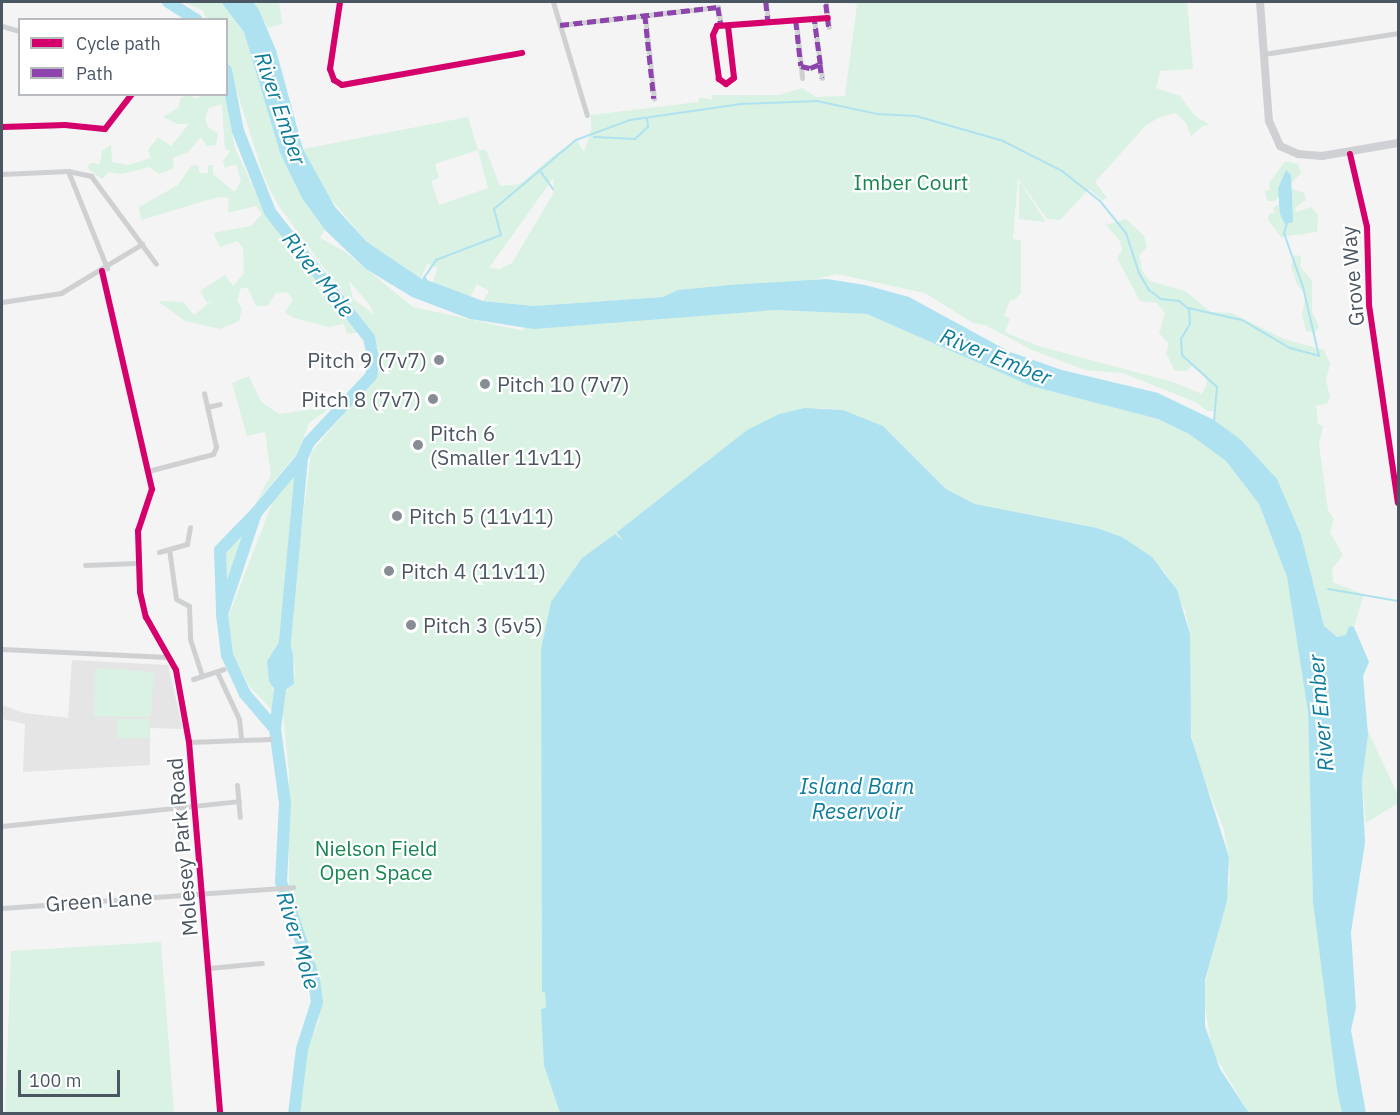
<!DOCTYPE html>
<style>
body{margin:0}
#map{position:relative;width:1400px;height:1115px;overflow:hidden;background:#f4f4f4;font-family:"IBM Plex Sans",sans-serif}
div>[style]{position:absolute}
.education>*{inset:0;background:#e6e5e6}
.green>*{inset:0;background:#d9f2e3}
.water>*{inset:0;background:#aee2f0}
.stream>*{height:2px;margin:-1px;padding:0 1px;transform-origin:1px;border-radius:1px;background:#aee2f0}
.river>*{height:12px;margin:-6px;padding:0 6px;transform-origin:6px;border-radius:6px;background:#aee2f0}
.street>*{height:5px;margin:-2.5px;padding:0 2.5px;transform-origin:2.5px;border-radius:2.5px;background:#ced0d2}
.secondary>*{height:8px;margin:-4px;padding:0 4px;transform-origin:4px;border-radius:4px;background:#ced0d4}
.quiet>*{height:4.5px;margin-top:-2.25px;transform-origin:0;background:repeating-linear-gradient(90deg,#8e44ad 0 9px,transparent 0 13.5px)}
.cycleway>*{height:6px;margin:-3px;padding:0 3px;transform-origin:3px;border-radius:3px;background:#d6006c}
.dots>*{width:16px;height:16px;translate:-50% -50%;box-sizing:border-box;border:3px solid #fff;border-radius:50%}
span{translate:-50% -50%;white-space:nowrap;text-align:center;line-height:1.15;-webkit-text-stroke:4.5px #fff;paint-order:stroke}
.park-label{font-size:21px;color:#17864f}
.street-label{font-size:21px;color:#4a5661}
.poi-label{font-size:21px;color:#4a5661}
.right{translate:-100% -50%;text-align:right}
.left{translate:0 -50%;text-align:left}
.water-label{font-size:22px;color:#0c7c9b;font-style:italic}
.frame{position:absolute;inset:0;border:3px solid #4a5661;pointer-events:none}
.legend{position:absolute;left:18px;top:18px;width:210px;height:78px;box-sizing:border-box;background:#fff;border:2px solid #b7bbc0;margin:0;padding:8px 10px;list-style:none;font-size:18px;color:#4a5661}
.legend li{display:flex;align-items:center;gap:12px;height:30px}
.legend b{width:30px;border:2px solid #b7bbc0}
.scale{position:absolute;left:18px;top:1070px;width:102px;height:27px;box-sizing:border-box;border:3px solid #4a5661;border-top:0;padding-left:8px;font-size:18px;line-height:21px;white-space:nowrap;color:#4a5661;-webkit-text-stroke:4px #fff;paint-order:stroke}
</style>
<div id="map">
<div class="education">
<div style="clip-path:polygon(72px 660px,168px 665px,183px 729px,150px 728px,150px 765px,23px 772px,25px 724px,2px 719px,2px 705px,24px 713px,68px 718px)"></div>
</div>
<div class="green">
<div style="clip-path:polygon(evenodd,183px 2px,221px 2px,244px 32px,280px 153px,302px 198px,325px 230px,320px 238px,344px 251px,413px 307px,524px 331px,522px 327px,776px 310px,867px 314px,1031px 386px,1158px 419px,1189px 434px,1226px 461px,1259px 504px,1287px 577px,1298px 632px,1308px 712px,1313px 902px,1342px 1113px,1249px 1113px,1212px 1051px,1203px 993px,1230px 878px,1229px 857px,1224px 830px,1194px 753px,1188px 712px,1190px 634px,1185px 610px,1165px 572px,1122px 537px,1097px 528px,975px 504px,946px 489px,883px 426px,843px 410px,819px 408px,779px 414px,747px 430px,617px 532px,624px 541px,620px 542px,615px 534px,582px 558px,551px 602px,541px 649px,542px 991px,545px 992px,546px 1009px,542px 1009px,561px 1113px,299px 1113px,305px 1054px,319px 1021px,321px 991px,289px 887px,289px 775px,283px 712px,284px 692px,294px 684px,295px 668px,288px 636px,311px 453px,382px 368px,381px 353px,367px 326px,278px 205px,264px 177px,227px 60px,226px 20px,207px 19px,202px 10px,183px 2px,349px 281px,368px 303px,375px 315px,353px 299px,349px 281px)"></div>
<div style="clip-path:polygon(253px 2px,279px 2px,282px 24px,268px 28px)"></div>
<div style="clip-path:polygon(evenodd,826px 2px,1187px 2px,1193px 69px,1160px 71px,1156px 88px,1180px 96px,1194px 115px,1210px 125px,1203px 126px,1191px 136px,1186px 123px,1176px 113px,1160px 117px,1146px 125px,1095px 182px,1107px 198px,1102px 200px,1089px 189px,1060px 220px,1047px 219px,1018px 178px,1013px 239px,1021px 240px,1021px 292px,1015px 300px,1010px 300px,1004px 316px,1010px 318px,1005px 332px,1038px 346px,1173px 382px,1202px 394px,1207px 383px,1205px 375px,1192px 366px,1187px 371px,1175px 371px,1166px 353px,1169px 344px,1159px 333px,1165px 313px,1157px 303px,1140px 301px,1117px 258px,1122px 250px,1120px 241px,1106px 225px,1126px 219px,1144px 236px,1147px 247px,1139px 255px,1142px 271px,1150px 281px,1185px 291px,1211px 312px,1232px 313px,1284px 339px,1324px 350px,1330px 364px,1326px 380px,1330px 397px,1327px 404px,1316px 405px,1318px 424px,1323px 426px,1319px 444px,1328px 510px,1334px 519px,1330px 532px,1343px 555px,1332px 569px,1333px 582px,1364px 595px,1354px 627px,1349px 626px,1347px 635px,1337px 637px,1324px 626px,1312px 579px,1225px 428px,1214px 420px,1216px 411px,1207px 411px,1195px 402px,1123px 373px,1085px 370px,1032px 350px,985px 325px,973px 323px,925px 293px,837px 274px,797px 284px,729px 285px,678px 290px,663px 297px,534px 306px,483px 301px,489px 291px,477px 284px,470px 297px,433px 283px,437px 268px,427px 264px,421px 278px,367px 242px,325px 192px,303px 149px,468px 117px,478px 150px,486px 150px,500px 186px,520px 184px,558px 152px,577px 141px,584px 152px,591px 131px,591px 115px,698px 102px,700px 97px,712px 100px,712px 95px,779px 95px,802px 88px,816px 97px,845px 96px,857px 4px,826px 2px,478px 150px,488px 188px,439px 205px,431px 181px,439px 178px,435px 164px,478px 150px,826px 2px,554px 177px,553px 194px,512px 263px,500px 269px,489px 268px,554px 177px)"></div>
<div style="clip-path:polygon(187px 95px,197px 99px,201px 95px,225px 95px,235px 148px,263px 209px,360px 332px,347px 334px,344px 324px,329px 327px,294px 318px,285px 312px,293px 300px,288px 292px,276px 293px,268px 306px,256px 306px,248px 288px,241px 288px,237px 300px,242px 309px,239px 321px,220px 329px,185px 321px,158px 301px,183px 302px,194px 315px,213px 300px,207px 303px,200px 291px,225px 275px,233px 286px,244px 273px,243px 248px,237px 241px,220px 247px,213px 233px,251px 226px,262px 214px,256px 206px,228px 213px,229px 198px,218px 197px,141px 220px,139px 207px,178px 185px,192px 165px,199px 166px,199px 173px,208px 173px,208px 165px,213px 165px,213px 174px,235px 192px,241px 180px,236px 164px,225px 168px,223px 161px,230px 151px,225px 149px,222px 104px,209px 108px,205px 119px,209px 128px,218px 133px,216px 145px,207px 146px,201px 137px,188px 152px,173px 158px,174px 168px,159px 174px,149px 167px,122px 174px,109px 172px,102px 179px,87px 168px,90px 163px,100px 164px,102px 151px,111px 145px,112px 162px,128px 165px,151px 158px,148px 150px,158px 137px,171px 146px,189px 124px,177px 124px,163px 117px,179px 107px,180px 98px)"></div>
<div style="clip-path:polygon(1285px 161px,1298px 164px,1301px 173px,1288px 187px,1304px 193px,1306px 200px,1295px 208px,1296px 212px,1311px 207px,1318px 215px,1317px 232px,1281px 237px,1268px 220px,1269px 214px,1275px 213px,1273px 208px,1288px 199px,1283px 193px,1275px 201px,1267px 201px,1265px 191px,1270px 190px,1269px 183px)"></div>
<div style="clip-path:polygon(1019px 182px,1020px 182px,1046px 222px,1019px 219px)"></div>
<div style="clip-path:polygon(1294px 255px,1301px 256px,1300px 267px,1312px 280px,1312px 312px,1319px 326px,1315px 333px,1306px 331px,1302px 315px,1306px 294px,1298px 286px,1291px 267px)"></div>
<div style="clip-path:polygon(249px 376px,261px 402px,279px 414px,331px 407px,309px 423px,298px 452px,255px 504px,271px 475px,265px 432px,247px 436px,232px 383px)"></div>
<div style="clip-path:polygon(297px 470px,283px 636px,267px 661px,274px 695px,271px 709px,250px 687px,236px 662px,229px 645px,228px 617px,276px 493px)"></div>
<div style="clip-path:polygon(250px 525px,225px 599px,224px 553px)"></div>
<div style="clip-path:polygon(95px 668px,154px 672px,151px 714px,148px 717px,94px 716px)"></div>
<div style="clip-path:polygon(117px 719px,149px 719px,149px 738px,117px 738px)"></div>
<div style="clip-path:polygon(1367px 729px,1398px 795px,1398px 803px,1366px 823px,1362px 781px)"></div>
<div style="clip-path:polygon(161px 942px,174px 1113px,5px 1113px,11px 951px)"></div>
</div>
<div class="water">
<div style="clip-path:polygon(221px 2px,253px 2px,259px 10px,276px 50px,303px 149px,335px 207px,367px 242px,422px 279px,425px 274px,427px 280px,483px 301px,534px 306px,663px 297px,678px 290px,729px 285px,827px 279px,865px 285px,909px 297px,1010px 352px,1062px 370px,1158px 393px,1214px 420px,1241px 440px,1277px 479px,1301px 535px,1324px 626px,1337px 637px,1346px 635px,1349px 626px,1354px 627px,1369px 662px,1363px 676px,1368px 734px,1362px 781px,1365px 843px,1351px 932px,1356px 1008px,1351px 1030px,1366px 1113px,1342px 1113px,1337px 1089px,1313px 902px,1308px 712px,1287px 577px,1259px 504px,1226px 461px,1189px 434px,1158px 419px,1031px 386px,867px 314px,776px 310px,534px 329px,470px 319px,412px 297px,366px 269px,325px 230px,302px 198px,280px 153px,244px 32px)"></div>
<div style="clip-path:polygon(1286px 170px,1291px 175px,1293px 222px,1285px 224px,1280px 214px,1278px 189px)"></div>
<div style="clip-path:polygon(805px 408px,843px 410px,883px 426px,946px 489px,975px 504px,1097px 528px,1122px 537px,1152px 557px,1177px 590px,1190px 634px,1191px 737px,1229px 857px,1227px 901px,1205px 980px,1205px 1026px,1220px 1069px,1249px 1113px,561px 1114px,559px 1110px,544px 1065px,541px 1009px,546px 1008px,545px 992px,542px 992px,541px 649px,551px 602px,582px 558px,615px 534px,623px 541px,617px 532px,747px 430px,779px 414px)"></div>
<div style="clip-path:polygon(283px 636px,288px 636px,293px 655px,294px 684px,278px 695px,269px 681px,267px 661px)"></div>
</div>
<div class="stream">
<div style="left:594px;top:137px;width:41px;rotate:2.8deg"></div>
<div style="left:635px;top:139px;width:18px;rotate:-43deg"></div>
<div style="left:648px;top:127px;width:9px;rotate:-96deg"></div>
<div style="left:541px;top:172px;width:21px;rotate:55deg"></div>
<div style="left:426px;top:275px;width:18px;rotate:-56deg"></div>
<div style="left:436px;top:260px;width:70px;rotate:-21deg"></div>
<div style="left:501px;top:235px;width:27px;rotate:-105deg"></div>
<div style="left:494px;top:209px;width:107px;rotate:-40.1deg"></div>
<div style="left:576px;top:140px;width:58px;rotate:-20.3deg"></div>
<div style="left:630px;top:120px;width:112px;rotate:-8.2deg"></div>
<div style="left:741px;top:104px;width:76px;rotate:-2.3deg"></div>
<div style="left:817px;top:101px;width:61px;rotate:12.2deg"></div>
<div style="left:877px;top:114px;width:39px;rotate:3deg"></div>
<div style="left:916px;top:116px;width:91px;rotate:16deg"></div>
<div style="left:1003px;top:141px;width:66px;rotate:27deg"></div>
<div style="left:1062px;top:171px;width:48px;rotate:38.3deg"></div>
<div style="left:1100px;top:201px;width:41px;rotate:50.9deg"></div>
<div style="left:1126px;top:233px;width:42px;rotate:72deg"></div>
<div style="left:1139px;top:273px;width:20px;rotate:60deg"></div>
<div style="left:1149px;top:290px;width:15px;rotate:37deg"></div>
<div style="left:1161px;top:299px;width:18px;rotate:6deg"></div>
<div style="left:1179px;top:301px;width:13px;rotate:39deg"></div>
<div style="left:1189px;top:309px;width:15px;rotate:86deg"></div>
<div style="left:1190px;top:324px;width:17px;rotate:121deg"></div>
<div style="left:1181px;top:339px;width:16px;rotate:86deg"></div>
<div style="left:1182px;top:355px;width:47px;rotate:42.4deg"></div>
<div style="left:1217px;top:387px;width:34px;rotate:95deg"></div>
<div style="left:1188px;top:308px;width:55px;rotate:12.5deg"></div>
<div style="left:1242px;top:320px;width:56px;rotate:30.3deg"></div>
<div style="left:1290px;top:348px;width:30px;rotate:15deg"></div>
<div style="left:1319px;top:356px;width:71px;rotate:-103.1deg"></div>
<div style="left:1303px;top:287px;width:57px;rotate:-109.4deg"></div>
<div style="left:1284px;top:233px;width:10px;rotate:-73deg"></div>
<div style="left:1328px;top:589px;width:71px;rotate:9.7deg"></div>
</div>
<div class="river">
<div style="left:168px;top:2px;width:34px;rotate:32deg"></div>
<div style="left:226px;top:70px;width:62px;rotate:78.9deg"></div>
<div style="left:238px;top:131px;width:87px;rotate:68.4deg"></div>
<div style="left:270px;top:212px;width:160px;rotate:51.8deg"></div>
<div style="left:369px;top:338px;width:24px;rotate:78deg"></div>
<div style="left:374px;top:361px;width:15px;rotate:101deg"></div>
<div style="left:371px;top:376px;width:91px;rotate:133.2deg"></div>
<div style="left:309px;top:442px;width:17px;rotate:114deg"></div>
<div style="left:302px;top:458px;width:195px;rotate:95.3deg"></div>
<div style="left:222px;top:610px;width:60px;rotate:-91.9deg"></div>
<div style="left:220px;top:550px;width:52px;rotate:-45.8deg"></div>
<div style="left:281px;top:681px;width:48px;rotate:97.1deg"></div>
<div style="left:275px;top:729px;width:75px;rotate:82.3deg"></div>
<div style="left:285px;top:803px;width:79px;rotate:92.9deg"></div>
<div style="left:281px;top:882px;width:102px;rotate:71.2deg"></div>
<div style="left:314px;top:979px;width:23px;rotate:83deg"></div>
<div style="left:317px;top:1002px;width:49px;rotate:107.7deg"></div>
<div style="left:302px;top:1049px;width:65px;rotate:97deg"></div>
<div style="left:275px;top:729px;width:46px;rotate:-130.6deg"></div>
<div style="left:245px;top:694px;width:43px;rotate:-114.8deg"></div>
<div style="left:227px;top:655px;width:41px;rotate:-97deg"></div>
<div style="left:222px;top:614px;width:107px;rotate:-71.4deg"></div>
<div style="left:256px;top:513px;width:72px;rotate:-50.1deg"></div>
</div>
<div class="street">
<div style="left:340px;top:2px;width:68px;rotate:98.5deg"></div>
<div style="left:330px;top:69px;width:12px;rotate:70deg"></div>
<div style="left:334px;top:80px;width:9px;rotate:32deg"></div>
<div style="left:342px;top:85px;width:183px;rotate:-10.1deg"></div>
<div style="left:553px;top:2px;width:118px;rotate:73.3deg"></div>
<div style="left:766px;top:2px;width:19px;rotate:84deg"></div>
<div style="left:826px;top:4px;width:23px;rotate:83deg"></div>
<div style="left:645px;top:15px;width:84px;rotate:83.9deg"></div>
<div style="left:796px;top:21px;width:45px;rotate:83.7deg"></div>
<div style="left:801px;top:66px;width:9px;rotate:13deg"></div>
<div style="left:810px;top:68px;width:11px;rotate:-22deg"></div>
<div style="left:820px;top:64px;width:45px;rotate:-97.6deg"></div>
<div style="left:560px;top:25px;width:159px;rotate:-6.5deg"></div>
<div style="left:718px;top:7px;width:18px;rotate:81deg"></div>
<div style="left:2px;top:26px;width:19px;rotate:16deg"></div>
<div style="left:728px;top:26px;width:52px;rotate:83.4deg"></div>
<div style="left:734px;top:78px;width:10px;rotate:143deg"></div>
<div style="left:726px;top:84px;width:9px;rotate:-144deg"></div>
<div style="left:719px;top:79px;width:44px;rotate:-97.8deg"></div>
<div style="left:713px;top:35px;width:10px;rotate:-66deg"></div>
<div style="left:717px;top:26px;width:111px;rotate:-4.1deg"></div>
<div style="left:1264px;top:54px;width:136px;rotate:-8.9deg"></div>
<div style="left:820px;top:64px;width:14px;rotate:82deg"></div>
<div style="left:801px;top:66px;width:12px;rotate:85deg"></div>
<div style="left:2px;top:127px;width:63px;rotate:-1.8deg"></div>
<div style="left:65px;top:125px;width:40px;rotate:5.7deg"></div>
<div style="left:105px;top:129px;width:44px;rotate:-52.4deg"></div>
<div style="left:1350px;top:154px;width:75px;rotate:76.9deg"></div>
<div style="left:1367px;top:227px;width:78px;rotate:88.5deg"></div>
<div style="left:1369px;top:305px;width:200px;rotate:81.7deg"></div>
<div style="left:68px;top:171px;width:105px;rotate:68.1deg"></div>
<div style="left:2px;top:174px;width:66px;rotate:-2.6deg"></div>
<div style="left:68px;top:171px;width:24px;rotate:12deg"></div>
<div style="left:91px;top:176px;width:109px;rotate:53.5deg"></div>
<div style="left:102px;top:271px;width:224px;rotate:77.1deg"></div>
<div style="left:152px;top:489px;width:44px;rotate:108.4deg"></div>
<div style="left:138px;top:531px;width:61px;rotate:88.1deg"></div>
<div style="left:140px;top:592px;width:26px;rotate:77deg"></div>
<div style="left:146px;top:617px;width:61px;rotate:60.5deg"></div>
<div style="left:176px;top:670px;width:73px;rotate:79.8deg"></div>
<div style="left:189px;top:742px;width:373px;rotate:85.2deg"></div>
<div style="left:2px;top:302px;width:60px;rotate:-8.7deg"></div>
<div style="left:61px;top:293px;width:95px;rotate:-31.2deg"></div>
<div style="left:207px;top:407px;width:13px;rotate:-13deg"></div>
<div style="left:148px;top:471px;width:67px;rotate:-14.7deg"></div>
<div style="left:213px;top:454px;width:8px;rotate:-67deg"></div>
<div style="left:216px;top:447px;width:55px;rotate:-102.5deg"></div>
<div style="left:169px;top:549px;width:50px;rotate:82deg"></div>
<div style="left:176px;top:599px;width:15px;rotate:28deg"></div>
<div style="left:189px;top:606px;width:33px;rotate:88deg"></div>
<div style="left:190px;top:639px;width:39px;rotate:72deg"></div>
<div style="left:159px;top:552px;width:29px;rotate:-16deg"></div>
<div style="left:187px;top:544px;width:17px;rotate:-80deg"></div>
<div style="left:85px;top:565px;width:52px;rotate:-2.2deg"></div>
<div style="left:2px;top:649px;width:165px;rotate:2.8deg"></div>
<div style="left:217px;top:672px;width:52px;rotate:64.9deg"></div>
<div style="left:239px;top:719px;width:18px;rotate:84deg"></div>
<div style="left:193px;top:679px;width:32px;rotate:-18deg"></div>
<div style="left:189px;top:742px;width:81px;rotate:-2.1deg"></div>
<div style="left:237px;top:785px;width:32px;rotate:85deg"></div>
<div style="left:2px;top:826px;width:238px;rotate:-6deg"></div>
<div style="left:2px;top:908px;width:292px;rotate:-4.1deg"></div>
<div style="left:209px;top:968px;width:53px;rotate:-5.4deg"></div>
</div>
<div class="secondary">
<div style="left:1260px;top:2px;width:119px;rotate:85.7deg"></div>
<div style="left:1269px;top:121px;width:27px;rotate:66deg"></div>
<div style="left:1280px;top:146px;width:20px;rotate:24deg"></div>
<div style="left:1298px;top:154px;width:24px;rotate:5deg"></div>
<div style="left:1322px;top:156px;width:77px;rotate:-9.7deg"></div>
</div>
<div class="quiet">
<div style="left:766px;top:2px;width:19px;rotate:84deg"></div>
<div style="left:826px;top:4px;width:23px;rotate:83deg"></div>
<div style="left:645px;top:15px;width:84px;rotate:83.9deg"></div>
<div style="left:796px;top:21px;width:45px;rotate:83.7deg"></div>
<div style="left:801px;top:66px;width:9px;rotate:13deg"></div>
<div style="left:810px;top:68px;width:11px;rotate:-22deg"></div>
<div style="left:820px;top:64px;width:45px;rotate:-97.6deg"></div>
<div style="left:560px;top:25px;width:159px;rotate:-6.5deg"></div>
<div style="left:718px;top:7px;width:18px;rotate:81deg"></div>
<div style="left:820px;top:64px;width:14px;rotate:82deg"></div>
</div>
<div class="cycleway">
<div style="left:340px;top:2px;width:68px;rotate:98.5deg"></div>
<div style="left:330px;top:69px;width:12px;rotate:70deg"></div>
<div style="left:334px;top:80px;width:9px;rotate:32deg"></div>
<div style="left:342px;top:85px;width:183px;rotate:-10.1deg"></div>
<div style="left:728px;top:26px;width:52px;rotate:83.4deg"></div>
<div style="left:734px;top:78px;width:10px;rotate:143deg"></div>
<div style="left:726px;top:84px;width:9px;rotate:-144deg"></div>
<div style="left:719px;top:79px;width:44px;rotate:-97.8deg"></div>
<div style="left:713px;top:35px;width:10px;rotate:-66deg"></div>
<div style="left:717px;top:26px;width:111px;rotate:-4.1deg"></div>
<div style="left:2px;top:127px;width:63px;rotate:-1.8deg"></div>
<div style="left:65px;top:125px;width:40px;rotate:5.7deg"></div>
<div style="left:105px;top:129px;width:44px;rotate:-52.4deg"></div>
<div style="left:1350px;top:154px;width:75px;rotate:76.9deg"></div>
<div style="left:1367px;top:227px;width:78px;rotate:88.5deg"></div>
<div style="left:1369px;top:305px;width:200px;rotate:81.7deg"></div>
<div style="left:102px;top:271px;width:224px;rotate:77.1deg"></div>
<div style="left:152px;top:489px;width:44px;rotate:108.4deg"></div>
<div style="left:138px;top:531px;width:61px;rotate:88.1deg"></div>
<div style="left:140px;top:592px;width:26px;rotate:77deg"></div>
<div style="left:146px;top:617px;width:61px;rotate:60.5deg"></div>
<div style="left:176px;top:670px;width:73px;rotate:79.8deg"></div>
<div style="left:189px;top:742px;width:373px;rotate:85.2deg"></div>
</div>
<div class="dots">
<div style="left:439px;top:360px;background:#868d94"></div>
<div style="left:485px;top:384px;background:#868d94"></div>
<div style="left:433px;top:399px;background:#868d94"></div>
<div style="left:418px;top:445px;background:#868d94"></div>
<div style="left:397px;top:516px;background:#868d94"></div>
<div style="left:389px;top:571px;background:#868d94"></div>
<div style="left:411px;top:625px;background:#868d94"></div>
</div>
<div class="park-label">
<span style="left:911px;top:182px">Imber Court</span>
<span style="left:376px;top:860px">Nielson Field<br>Open Space</span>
</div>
<div class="street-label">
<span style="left:1352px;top:276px;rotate:-95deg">Grove Way</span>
<span style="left:182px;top:847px;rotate:-95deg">Molesey Park Road</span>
<span style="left:99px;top:900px;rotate:-4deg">Green Lane</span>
</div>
<div class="poi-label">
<span class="right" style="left:427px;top:360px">Pitch 9 (7v7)</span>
<span class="left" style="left:497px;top:384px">Pitch 10 (7v7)</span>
<span class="right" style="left:421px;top:399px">Pitch 8 (7v7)</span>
<span class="left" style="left:430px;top:445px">Pitch 6<br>(Smaller 11v11)</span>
<span class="left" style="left:409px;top:516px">Pitch 5 (11v11)</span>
<span class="left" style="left:401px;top:571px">Pitch 4 (11v11)</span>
<span class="left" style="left:423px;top:625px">Pitch 3 (5v5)</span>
</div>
<div class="water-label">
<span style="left:281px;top:108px;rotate:71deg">River Ember</span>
<span style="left:319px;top:274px;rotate:52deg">River Mole</span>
<span style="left:996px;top:356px;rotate:22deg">River Ember</span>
<span style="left:1320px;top:713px;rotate:-95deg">River Ember</span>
<span style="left:857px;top:798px">Island Barn<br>Reservoir</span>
<span style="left:299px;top:940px;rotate:73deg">River Mole</span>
</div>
<div class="frame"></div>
<ul class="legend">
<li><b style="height:8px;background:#d6006c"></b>Cycle path</li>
<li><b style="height:8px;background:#8e44ad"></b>Path</li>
</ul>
<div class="scale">100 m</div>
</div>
